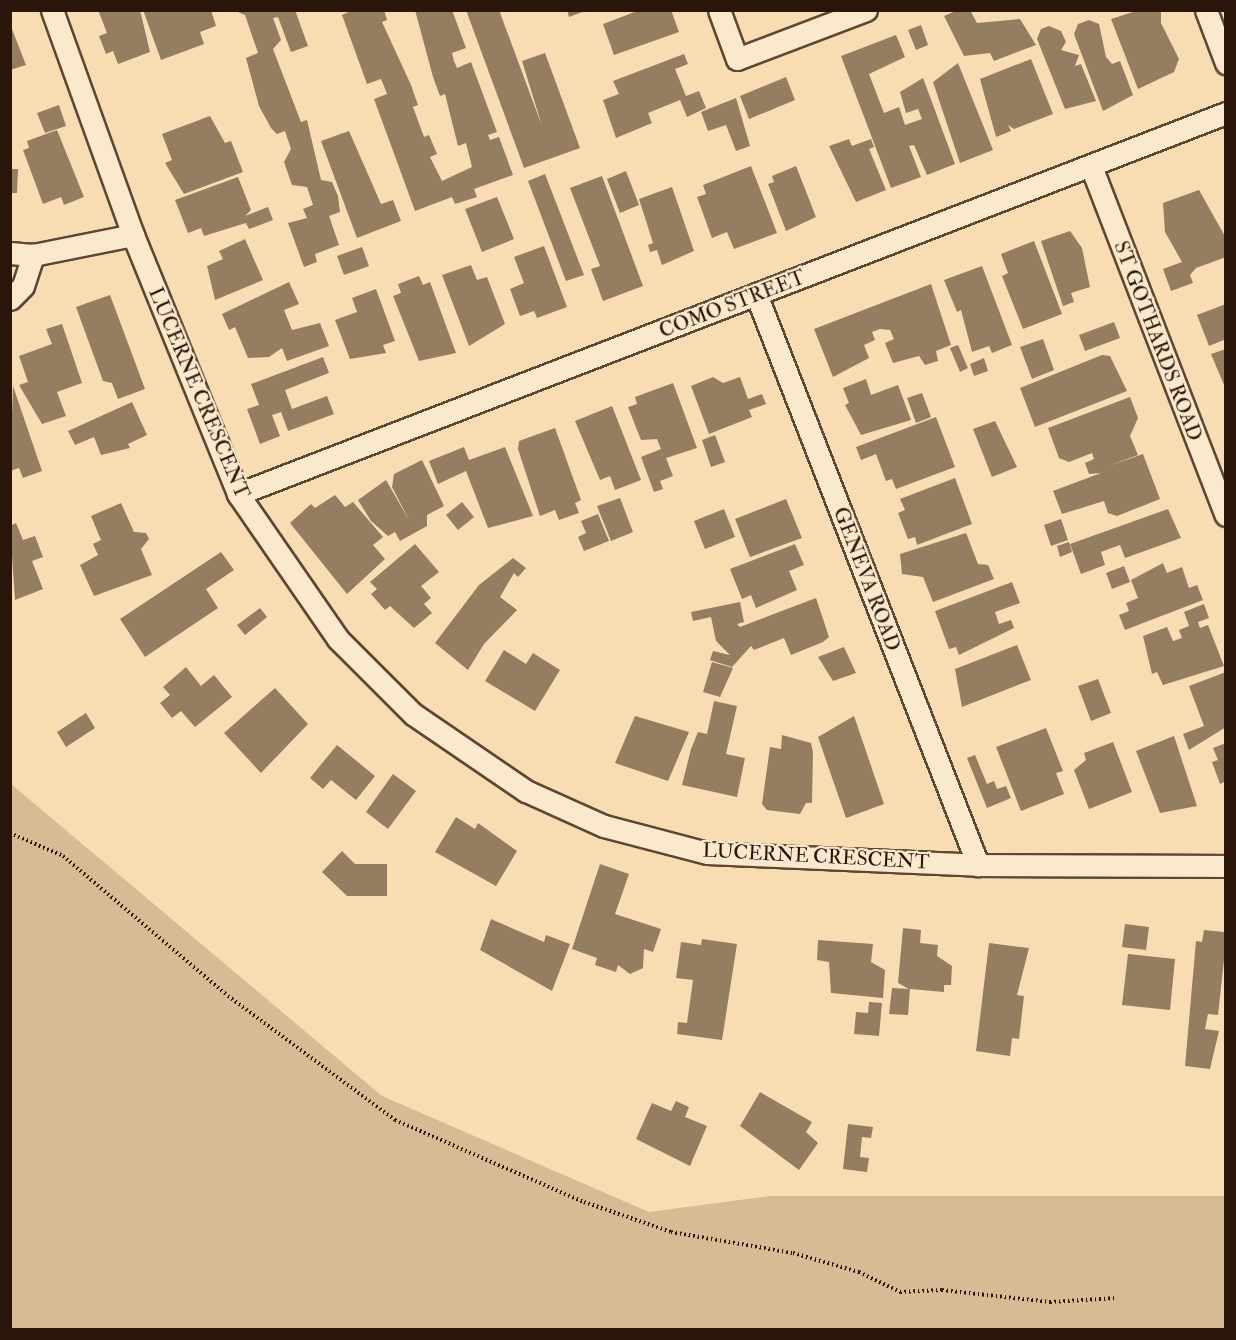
<!DOCTYPE html>
<style>
body{margin:0}
#map{position:relative;width:1236px;height:1340px;overflow:hidden;background:#f9ddb2;font-family:"IM FELL Double Pica",serif}
div>[style]{position:absolute}
.green>*{inset:0;background:#d6bb95}
.building>*{inset:0;background:#957d61}
.path>*{height:4px;margin-top:-2px;transform-origin:0;background:repeating-linear-gradient(90deg,#29150a 0 1.5px,transparent 0 4.5px)}
.roads{filter:drop-shadow(2px 0 #5d4734) drop-shadow(-2px 0 #5d4734) drop-shadow(0 2px #5d4734) drop-shadow(0 -2px #5d4734)}
.street>*{height:21px;margin:-10.5px;padding:0 10.5px;transform-origin:10.5px;border-radius:10.5px;background:#fbe9cd}
span{translate:-50% -50%;white-space:nowrap;text-align:center;line-height:1.15;-webkit-text-stroke:4.5px #fbe9cd;paint-order:stroke}
.street-label{font-size:20px;color:#29150a}
.frame{position:absolute;inset:0;border:12px solid #29150a;pointer-events:none}
</style>
<div id="map">
<div class="green">
<div style="clip-path:polygon(11px 784px,382px 1096px,649px 1212px,770px 1196px,1225px 1196px,1225px 1329px,11px 1329px)"></div>
</div>
<div class="building">
<div style="clip-path:polygon(98px 10px,140px 10px,150px 52px,118px 64px,113px 51px,106px 54px,99px 36px,107px 33px)"></div>
<div style="clip-path:polygon(143px 10px,211px 10px,216px 26px,200px 32px,204px 44px,161px 60px)"></div>
<div style="clip-path:polygon(233px 10px,295px 10px,308px 46px,291px 52px,278px 17px,273px 18px,281px 40px,273px 49px,301px 122px,307px 120px,321px 180px,332px 182px,338px 196px,340px 212px,329px 216px,339px 245px,315px 254px,317px 262px,304px 267px,288px 223px,307px 218px,303px 209px,313px 205px,307px 187px,292px 185px,284px 162px,291px 149px,285px 131px,277px 134px,271px 128px,259px 106px,246px 58px,258px 53px,245px 15px)"></div>
<div style="clip-path:polygon(353px 10px,384px 10px,387px 20px,382px 22px,411px 85px,418px 105px,413px 107px,424px 137px,429px 135px,437px 154px,430px 157px,442px 181px,472px 167px,466px 143px,458px 146px,445px 94px,440px 96px,433px 77px,415px 10px,452px 10px,466px 48px,452px 53px,454px 61px,457px 68px,471px 62px,497px 132px,488px 135px,490px 140px,499px 137px,513px 175px,474px 189px,477px 197px,455px 204px,452px 197px,415px 211px,374px 99px,387px 94px,384px 86px,381px 79px,367px 84px,342px 15px)"></div>
<div style="clip-path:polygon(466px 10px,499px 10px,542px 126px,522px 61px,545px 53px,580px 148px,524px 168px)"></div>
<div style="clip-path:polygon(567px 10px,585px 10px,585px 11px,569px 17px)"></div>
<div style="clip-path:polygon(640px 10px,671px 10px,679px 32px,614px 55px,603px 24px)"></div>
<div style="clip-path:polygon(958px 10px,970px 10px,977px 23px,1020px 19px,1036px 45px,994px 61px,990px 53px,964px 56px,944px 16px)"></div>
<div style="clip-path:polygon(1139px 10px,1161px 10px,1161px 23px,1179px 59px,1174px 72px,1138px 89px,1111px 19px)"></div>
<div style="clip-path:polygon(1089px 20px,1099px 24px,1106px 57px,1112px 64px,1120px 61px,1133px 95px,1103px 111px,1074px 34px,1078px 24px)"></div>
<div style="clip-path:polygon(10px 24px,26px 65px,10px 70px)"></div>
<div style="clip-path:polygon(921px 25px,928px 45px,916px 50px,908px 30px)"></div>
<div style="clip-path:polygon(1049px 26px,1061px 31px,1066px 42px,1061px 50px,1079px 55px,1075px 66px,1081px 64px,1096px 101px,1065px 109px,1037px 39px,1041px 29px)"></div>
<div style="clip-path:polygon(896px 35px,905px 57px,869px 74px,884px 113px,899px 107px,905px 125px,922px 119px,918px 109px,906px 113px,900px 92px,923px 78px,955px 164px,927px 175px,914px 145px,909px 146px,921px 177px,891px 188px,841px 56px)"></div>
<div style="clip-path:polygon(684px 54px,688px 64px,675px 69px,686px 96px,699px 91px,706px 108px,687px 117px,680px 100px,648px 113px,652px 123px,616px 138px,603px 100px,619px 94px,613px 81px)"></div>
<div style="clip-path:polygon(1031px 59px,1053px 114px,1014px 129px,1008px 125px,1011px 131px,996px 137px,980px 79px)"></div>
<div style="clip-path:polygon(958px 63px,993px 150px,960px 163px,933px 82px)"></div>
<div style="clip-path:polygon(786px 77px,795px 100px,749px 119px,740px 96px)"></div>
<div style="clip-path:polygon(736px 98px,750px 146px,736px 151px,726px 125px,708px 131px,701px 112px)"></div>
<div style="clip-path:polygon(59px 105px,66px 126px,45px 133px,37px 113px)"></div>
<div style="clip-path:polygon(210px 116px,225px 143px,231px 141px,243px 172px,184px 194px,165px 163px,172px 160px,162px 134px)"></div>
<div style="clip-path:polygon(57px 130px,84px 197px,64px 205px,61px 197px,43px 204px,23px 150px,29px 148px,27px 141px)"></div>
<div style="clip-path:polygon(349px 131px,381px 204px,393px 200px,401px 221px,357px 238px,321px 141px)"></div>
<div style="clip-path:polygon(849px 139px,852px 146px,871px 139px,874px 147px,869px 149px,886px 190px,856px 202px,829px 146px)"></div>
<div style="clip-path:polygon(751px 166px,777px 233px,734px 249px,727px 232px,712px 238px,697px 197px,706px 194px,703px 185px)"></div>
<div style="clip-path:polygon(796px 166px,816px 217px,786px 231px,768px 184px,774px 182px,772px 176px)"></div>
<div style="clip-path:polygon(10px 169px,18px 169px,17px 193px,10px 193px)"></div>
<div style="clip-path:polygon(626px 171px,639px 205px,620px 213px,607px 179px)"></div>
<div style="clip-path:polygon(545px 174px,584px 275px,566px 281px,528px 181px)"></div>
<div style="clip-path:polygon(602px 176px,643px 286px,603px 301px,591px 269px,600px 266px,570px 188px)"></div>
<div style="clip-path:polygon(238px 177px,251px 210px,245px 216px,268px 207px,273px 220px,249px 229px,246px 223px,204px 236px,201px 228px,188px 233px,175px 200px)"></div>
<div style="clip-path:polygon(672px 187px,694px 251px,662px 265px,657px 250px,650px 252px,648px 245px,653px 243px,639px 199px)"></div>
<div style="clip-path:polygon(1199px 190px,1226px 238px,1226px 257px,1196px 268px,1190px 275px,1193px 283px,1171px 291px,1163px 269px,1182px 262px,1165px 232px,1163px 203px)"></div>
<div style="clip-path:polygon(497px 197px,514px 239px,482px 252px,465px 209px)"></div>
<div style="clip-path:polygon(1070px 231px,1082px 248px,1090px 287px,1071px 293px,1074px 302px,1063px 306px,1041px 241px)"></div>
<div style="clip-path:polygon(245px 239px,263px 280px,215px 300px,207px 266px,223px 259px,219px 251px)"></div>
<div style="clip-path:polygon(1034px 241px,1062px 314px,1023px 329px,1002px 276px,1008px 273px,1001px 254px)"></div>
<div style="clip-path:polygon(544px 246px,567px 307px,537px 318px,534px 311px,520px 316px,510px 289px,524px 283px,514px 257px)"></div>
<div style="clip-path:polygon(362px 247px,369px 266px,344px 275px,337px 256px)"></div>
<div style="clip-path:polygon(471px 265px,477px 280px,487px 277px,505px 324px,469px 346px,442px 275px)"></div>
<div style="clip-path:polygon(982px 266px,1012px 345px,992px 353px,989px 346px,972px 352px,961px 310px,957px 312px,944px 280px)"></div>
<div style="clip-path:polygon(419px 276px,423px 285px,430px 282px,456px 353px,419px 361px,393px 296px,401px 293px,398px 284px)"></div>
<div style="clip-path:polygon(289px 282px,299px 304px,284px 310px,292px 330px,320px 323px,329px 346px,287px 361px,282px 348px,269px 357px,248px 358px,235px 327px,229px 330px,222px 314px)"></div>
<div style="clip-path:polygon(931px 284px,951px 345px,936px 351px,938px 361px,925px 365px,919px 356px,893px 363px,885px 343px,894px 339px,890px 330px,880px 329px,872px 332px,875px 340px,864px 345px,869px 358px,833px 377px,814px 329px)"></div>
<div style="clip-path:polygon(376px 289px,395px 341px,383px 345px,386px 353px,350px 359px,335px 320px,357px 312px,352px 298px)"></div>
<div style="clip-path:polygon(110px 295px,145px 389px,118px 399px,112px 383px,103px 381px,76px 307px)"></div>
<div style="clip-path:polygon(1226px 304px,1226px 339px,1209px 346px,1197px 315px)"></div>
<div style="clip-path:polygon(1114px 322px,1120px 338px,1085px 351px,1079px 335px)"></div>
<div style="clip-path:polygon(62px 324px,82px 383px,57px 392px,66px 416px,42px 424px,19px 385px,28px 382px,19px 356px,52px 344px,46px 329px)"></div>
<div style="clip-path:polygon(1043px 339px,1054px 370px,1032px 379px,1020px 347px)"></div>
<div style="clip-path:polygon(958px 345px,968px 368px,960px 372px,950px 348px)"></div>
<div style="clip-path:polygon(1226px 349px,1226px 384px,1224px 385px,1211px 354px)"></div>
<div style="clip-path:polygon(1102px 355px,1110px 356px,1127px 391px,1035px 427px,1020px 388px)"></div>
<div style="clip-path:polygon(323px 357px,329px 373px,285px 390px,292px 409px,327px 396px,334px 414px,288px 431px,281px 412px,272px 415px,280px 436px,260px 444px,247px 409px,259px 405px,251px 384px)"></div>
<div style="clip-path:polygon(984px 358px,988px 371px,974px 376px,970px 364px)"></div>
<div style="clip-path:polygon(713px 377px,723px 383px,740px 377px,748px 399px,762px 394px,766px 404px,749px 410px,752px 417px,709px 434px,691px 386px)"></div>
<div style="clip-path:polygon(866px 379px,871px 395px,898px 385px,911px 420px,861px 435px,845px 405px,849px 403px,843px 388px)"></div>
<div style="clip-path:polygon(673px 383px,697px 448px,666px 458px,673px 476px,660px 481px,663px 489px,654px 492px,641px 457px,661px 449px,657px 439px,641px 440px,628px 407px,637px 404px,635px 397px)"></div>
<div style="clip-path:polygon(13px 386px,42px 471px,23px 478px,19px 468px,10px 471px)"></div>
<div style="clip-path:polygon(922px 393px,931px 417px,916px 423px,907px 398px)"></div>
<div style="clip-path:polygon(1130px 397px,1138px 418px,1130px 436px,1138px 455px,1106px 467px,1143px 454px,1160px 499px,1117px 516px,1108px 513px,1104px 501px,1062px 514px,1053px 491px,1101px 473px,1089px 474px,1085px 463px,1094px 459px,1092px 453px,1069px 462px,1059px 458px,1048px 428px)"></div>
<div style="clip-path:polygon(132px 402px,147px 435px,128px 444px,130px 448px,101px 455px,94px 437px,75px 445px,68px 431px)"></div>
<div style="clip-path:polygon(612px 406px,641px 480px,615px 490px,610px 476px,600px 480px,575px 421px)"></div>
<div style="clip-path:polygon(936px 417px,955px 467px,896px 489px,892px 479px,886px 481px,876px 454px,861px 460px,856px 447px)"></div>
<div style="clip-path:polygon(995px 421px,1017px 467px,992px 477px,973px 429px)"></div>
<div style="clip-path:polygon(555px 428px,581px 500px,575px 503px,579px 513px,559px 520px,555px 510px,540px 516px,518px 449px,519px 441px)"></div>
<div style="clip-path:polygon(715px 435px,725px 462px,711px 467px,702px 440px)"></div>
<div style="clip-path:polygon(464px 447px,469px 460px,505px 447px,533px 516px,488px 528px,466px 471px,438px 484px,429px 461px)"></div>
<div style="clip-path:polygon(422px 460px,444px 506px,427px 515px,427px 526px,400px 541px,395px 532px,388px 536px,371px 521px,358px 500px,386px 480px,409px 520px,392px 487px,394px 474px)"></div>
<div style="clip-path:polygon(955px 478px,972px 524px,917px 545px,915px 537px,908px 539px,898px 513px,905px 510px,900px 499px)"></div>
<div style="clip-path:polygon(335px 495px,345px 507px,353px 502px,383px 537px,373px 545px,385px 559px,347px 594px,290px 523px,311px 504px,315px 508px)"></div>
<div style="clip-path:polygon(620px 498px,633px 532px,611px 541px,597px 506px)"></div>
<div style="clip-path:polygon(786px 499px,802px 538px,750px 557px,735px 519px)"></div>
<div style="clip-path:polygon(462px 502px,474px 517px,458px 530px,446px 515px)"></div>
<div style="clip-path:polygon(121px 503px,134px 532px,146px 533px,149px 539px,141px 549px,152px 575px,94px 596px,80px 565px,98px 555px,93px 544px,101px 540px,91px 516px)"></div>
<div style="clip-path:polygon(724px 509px,735px 537px,705px 549px,694px 521px)"></div>
<div style="clip-path:polygon(1168px 509px,1181px 538px,1125px 558px,1120px 545px,1101px 552px,1105px 565px,1081px 574px,1070px 544px)"></div>
<div style="clip-path:polygon(598px 514px,609px 541px,584px 551px,578px 537px,586px 533px,581px 521px)"></div>
<div style="clip-path:polygon(1061px 519px,1068px 540px,1051px 546px,1044px 525px)"></div>
<div style="clip-path:polygon(16px 523px,23px 540px,35px 536px,43px 557px,32px 561px,43px 589px,15px 600px,10px 526px)"></div>
<div style="clip-path:polygon(966px 533px,978px 564px,988px 565px,994px 579px,933px 602px,923px 577px,902px 574px,900px 554px)"></div>
<div style="clip-path:polygon(1069px 542px,1072px 552px,1060px 557px,1057px 546px)"></div>
<div style="clip-path:polygon(415px 544px,439px 572px,421px 586px,431px 598px,424px 604px,432px 613px,414px 628px,390px 606px,385px 610px,371px 594px,377px 589px,370px 582px)"></div>
<div style="clip-path:polygon(795px 544px,804px 565px,789px 571px,797px 590px,756px 608px,751px 595px,742px 599px,730px 569px)"></div>
<div style="clip-path:polygon(221px 552px,234px 570px,206px 589px,218px 608px,145px 657px,120px 619px)"></div>
<div style="clip-path:polygon(513px 558px,526px 568px,518px 577px,514px 573px,500px 597px,517px 610px,484px 644px,468px 670px,435px 643px,479px 585px)"></div>
<div style="clip-path:polygon(1163px 563px,1167px 573px,1182px 567px,1189px 588px,1197px 585px,1203px 600px,1125px 630px,1119px 615px,1129px 611px,1126px 603px,1138px 598px,1131px 580px)"></div>
<div style="clip-path:polygon(1124px 566px,1130px 582px,1112px 589px,1106px 573px)"></div>
<div style="clip-path:polygon(1012px 582px,1020px 603px,995px 612px,999px 624px,1011px 620px,1014px 628px,959px 655px,956px 647px,949px 649px,935px 611px)"></div>
<div style="clip-path:polygon(816px 598px,829px 637px,823px 642px,791px 655px,784px 638px,754px 650px,751px 646px,732px 667px,710px 660px,713px 651px,730px 655px,716px 641px,711px 617px,693px 621px,691px 612px,740px 602px,744px 622px,737px 624px,740px 627px)"></div>
<div style="clip-path:polygon(1204px 604px,1209px 618px,1198px 622px,1200px 628px,1208px 625px,1224px 666px,1163px 685px,1157px 672px,1152px 674px,1143px 636px,1167px 627px,1173px 641px,1182px 638px,1179px 630px,1189px 626px,1184px 612px)"></div>
<div style="clip-path:polygon(260px 608px,267px 617px,245px 635px,237px 625px)"></div>
<div style="clip-path:polygon(1017px 645px,1031px 680px,962px 707px,955px 669px)"></div>
<div style="clip-path:polygon(844px 647px,856px 673px,833px 681px,818px 657px)"></div>
<div style="clip-path:polygon(504px 650px,526px 664px,533px 653px,560px 670px,535px 711px,485px 681px)"></div>
<div style="clip-path:polygon(712px 662px,733px 668px,720px 697px,703px 692px)"></div>
<div style="clip-path:polygon(186px 667px,201px 686px,214px 675px,232px 697px,195px 727px,181px 711px,172px 718px,160px 703px,170px 695px,163px 687px)"></div>
<div style="clip-path:polygon(1226px 672px,1226px 727px,1189px 750px,1183px 734px,1204px 726px,1189px 686px)"></div>
<div style="clip-path:polygon(1098px 679px,1111px 713px,1091px 721px,1078px 686px)"></div>
<div style="clip-path:polygon(275px 688px,308px 724px,261px 773px,224px 733px)"></div>
<div style="clip-path:polygon(714px 701px,737px 706px,726px 754px,745px 758px,737px 797px,682px 785px,691px 749px,698px 732px,707px 734px)"></div>
<div style="clip-path:polygon(86px 713px,95px 728px,66px 747px,57px 732px)"></div>
<div style="clip-path:polygon(635px 716px,689px 732px,668px 781px,615px 763px)"></div>
<div style="clip-path:polygon(854px 716px,884px 804px,846px 818px,818px 737px)"></div>
<div style="clip-path:polygon(1046px 728px,1063px 771px,1056px 773px,1064px 794px,1021px 811px,996px 747px)"></div>
<div style="clip-path:polygon(782px 735px,811px 743px,813px 752px,812px 803px,806px 803px,800px 814px,767px 810px,762px 804px,770px 747px,781px 749px)"></div>
<div style="clip-path:polygon(1174px 736px,1197px 806px,1160px 813px,1136px 751px)"></div>
<div style="clip-path:polygon(1113px 742px,1132px 792px,1089px 809px,1074px 770px,1086px 760px,1084px 753px)"></div>
<div style="clip-path:polygon(1226px 743px,1226px 781px,1220px 784px,1212px 762px,1218px 760px,1213px 748px)"></div>
<div style="clip-path:polygon(337px 745px,375px 776px,356px 800px,331px 780px,323px 789px,310px 778px)"></div>
<div style="clip-path:polygon(975px 755px,987px 784px,994px 781px,997px 789px,1006px 786px,1011px 798px,987px 808px,967px 758px)"></div>
<div style="clip-path:polygon(393px 774px,416px 791px,388px 829px,366px 812px)"></div>
<div style="clip-path:polygon(456px 817px,475px 829px,478px 823px,517px 851px,496px 886px,435px 852px)"></div>
<div style="clip-path:polygon(342px 851px,355px 864px,387px 864px,387px 896px,347px 896px,322px 872px)"></div>
<div style="clip-path:polygon(600px 864px,629px 874px,615px 914px,661px 929px,653px 952px,644px 949px,643px 968px,630px 974px,618px 965px,616px 972px,595px 965px,597px 958px,572px 949px)"></div>
<div style="clip-path:polygon(491px 919px,544px 942px,546px 935px,570px 944px,552px 991px,480px 950px)"></div>
<div style="clip-path:polygon(1125px 924px,1149px 927px,1146px 950px,1122px 947px)"></div>
<div style="clip-path:polygon(903px 928px,921px 930px,920px 943px,938px 945px,937px 956px,952px 966px,951px 985px,944px 985px,944px 992px,910px 989px,908px 1015px,889px 1014px,892px 988px,909px 989px,898px 983px)"></div>
<div style="clip-path:polygon(1204px 930px,1224px 932px,1226px 942px,1218px 1015px,1208px 1014px,1205px 1029px,1219px 1031px,1210px 1069px,1185px 1066px,1196px 941px,1202px 942px)"></div>
<div style="clip-path:polygon(702px 939px,737px 944px,722px 1040px,677px 1034px,678px 1022px,687px 1023px,693px 980px,676px 978px,681px 942px,701px 945px)"></div>
<div style="clip-path:polygon(818px 940px,873px 944px,871px 962px,885px 970px,883px 998px,831px 993px,829px 962px,817px 960px)"></div>
<div style="clip-path:polygon(989px 943px,1029px 948px,1017px 995px,1024px 996px,1019px 1039px,1012px 1038px,1010px 1056px,976px 1051px)"></div>
<div style="clip-path:polygon(1128px 954px,1175px 959px,1170px 1010px,1122px 1005px)"></div>
<div style="clip-path:polygon(869px 1002px,882px 1003px,879px 1036px,854px 1034px,856px 1012px,868px 1013px)"></div>
<div style="clip-path:polygon(760px 1092px,812px 1122px,806px 1132px,818px 1143px,799px 1170px,740px 1126px)"></div>
<div style="clip-path:polygon(676px 1101px,689px 1107px,685px 1117px,707px 1126px,690px 1166px,636px 1139px,652px 1103px,671px 1111px)"></div>
<div style="clip-path:polygon(848px 1124px,873px 1127px,871px 1138px,862px 1137px,860px 1157px,869px 1158px,867px 1172px,843px 1169px)"></div>
</div>
<div class="path">
<div style="left:10px;top:833px;width:58px;rotate:23.5deg"></div>
<div style="left:63px;top:856px;width:216px;rotate:40.3deg"></div>
<div style="left:228px;top:996px;width:208px;rotate:36.6deg"></div>
<div style="left:395px;top:1120px;width:206px;rotate:23.5deg"></div>
<div style="left:584px;top:1202px;width:92px;rotate:19deg"></div>
<div style="left:671px;top:1232px;width:124px;rotate:9.8deg"></div>
<div style="left:793px;top:1253px;width:69px;rotate:16.1deg"></div>
<div style="left:859px;top:1272px;width:46px;rotate:26deg"></div>
<div style="left:900px;top:1292px;width:42px;rotate:-2.7deg"></div>
<div style="left:942px;top:1290px;width:109px;rotate:6.3deg"></div>
<div style="left:1050px;top:1302px;width:67px;rotate:-3.4deg"></div>
</div>
<div class="roads">
<div class="street">
<div style="left:52px;top:10px;width:239px;rotate:70.2deg"></div>
<div style="left:133px;top:235px;width:279px;rotate:67.9deg"></div>
<div style="left:238px;top:494px;width:176px;rotate:55.4deg"></div>
<div style="left:338px;top:639px;width:106px;rotate:45deg"></div>
<div style="left:413px;top:714px;width:137px;rotate:34.3deg"></div>
<div style="left:526px;top:791px;width:85px;rotate:24.2deg"></div>
<div style="left:604px;top:826px;width:106px;rotate:14.7deg"></div>
<div style="left:707px;top:853px;width:271px;rotate:2.5deg"></div>
<div style="left:978px;top:865px;width:248px;rotate:0.2deg"></div>
<div style="left:719px;top:10px;width:52px;rotate:69.8deg"></div>
<div style="left:737px;top:59px;width:138px;rotate:-20.8deg"></div>
<div style="left:1206px;top:10px;width:57px;rotate:69.3deg"></div>
<div style="left:1091px;top:166px;width:374px;rotate:68.9deg"></div>
<div style="left:10px;top:253px;width:23px;rotate:5deg"></div>
<div style="left:33px;top:255px;width:102px;rotate:-11.3deg"></div>
<div style="left:756px;top:294px;width:613px;rotate:68.75deg"></div>
<div style="left:10px;top:299px;width:18px;rotate:-45deg"></div>
<div style="left:23px;top:286px;width:33px;rotate:-72deg"></div>
<div style="left:238px;top:494px;width:1059px;rotate:-21.09deg"></div>
</div>
</div>
<div class="street-label">
<span style="left:732px;top:304px;rotate:-21deg">COMO STREET</span>
<span style="left:1158px;top:341px;rotate:69deg">ST GOTHARDS ROAD</span>
<span style="left:199px;top:393px;rotate:67deg">LUCERNE CRESCENT</span>
<span style="left:867px;top:579px;rotate:69deg">GENEVA ROAD</span>
<span style="left:816px;top:856px;rotate:3deg">LUCERNE CRESCENT</span>
</div>
<div class="frame"></div>
</div>
